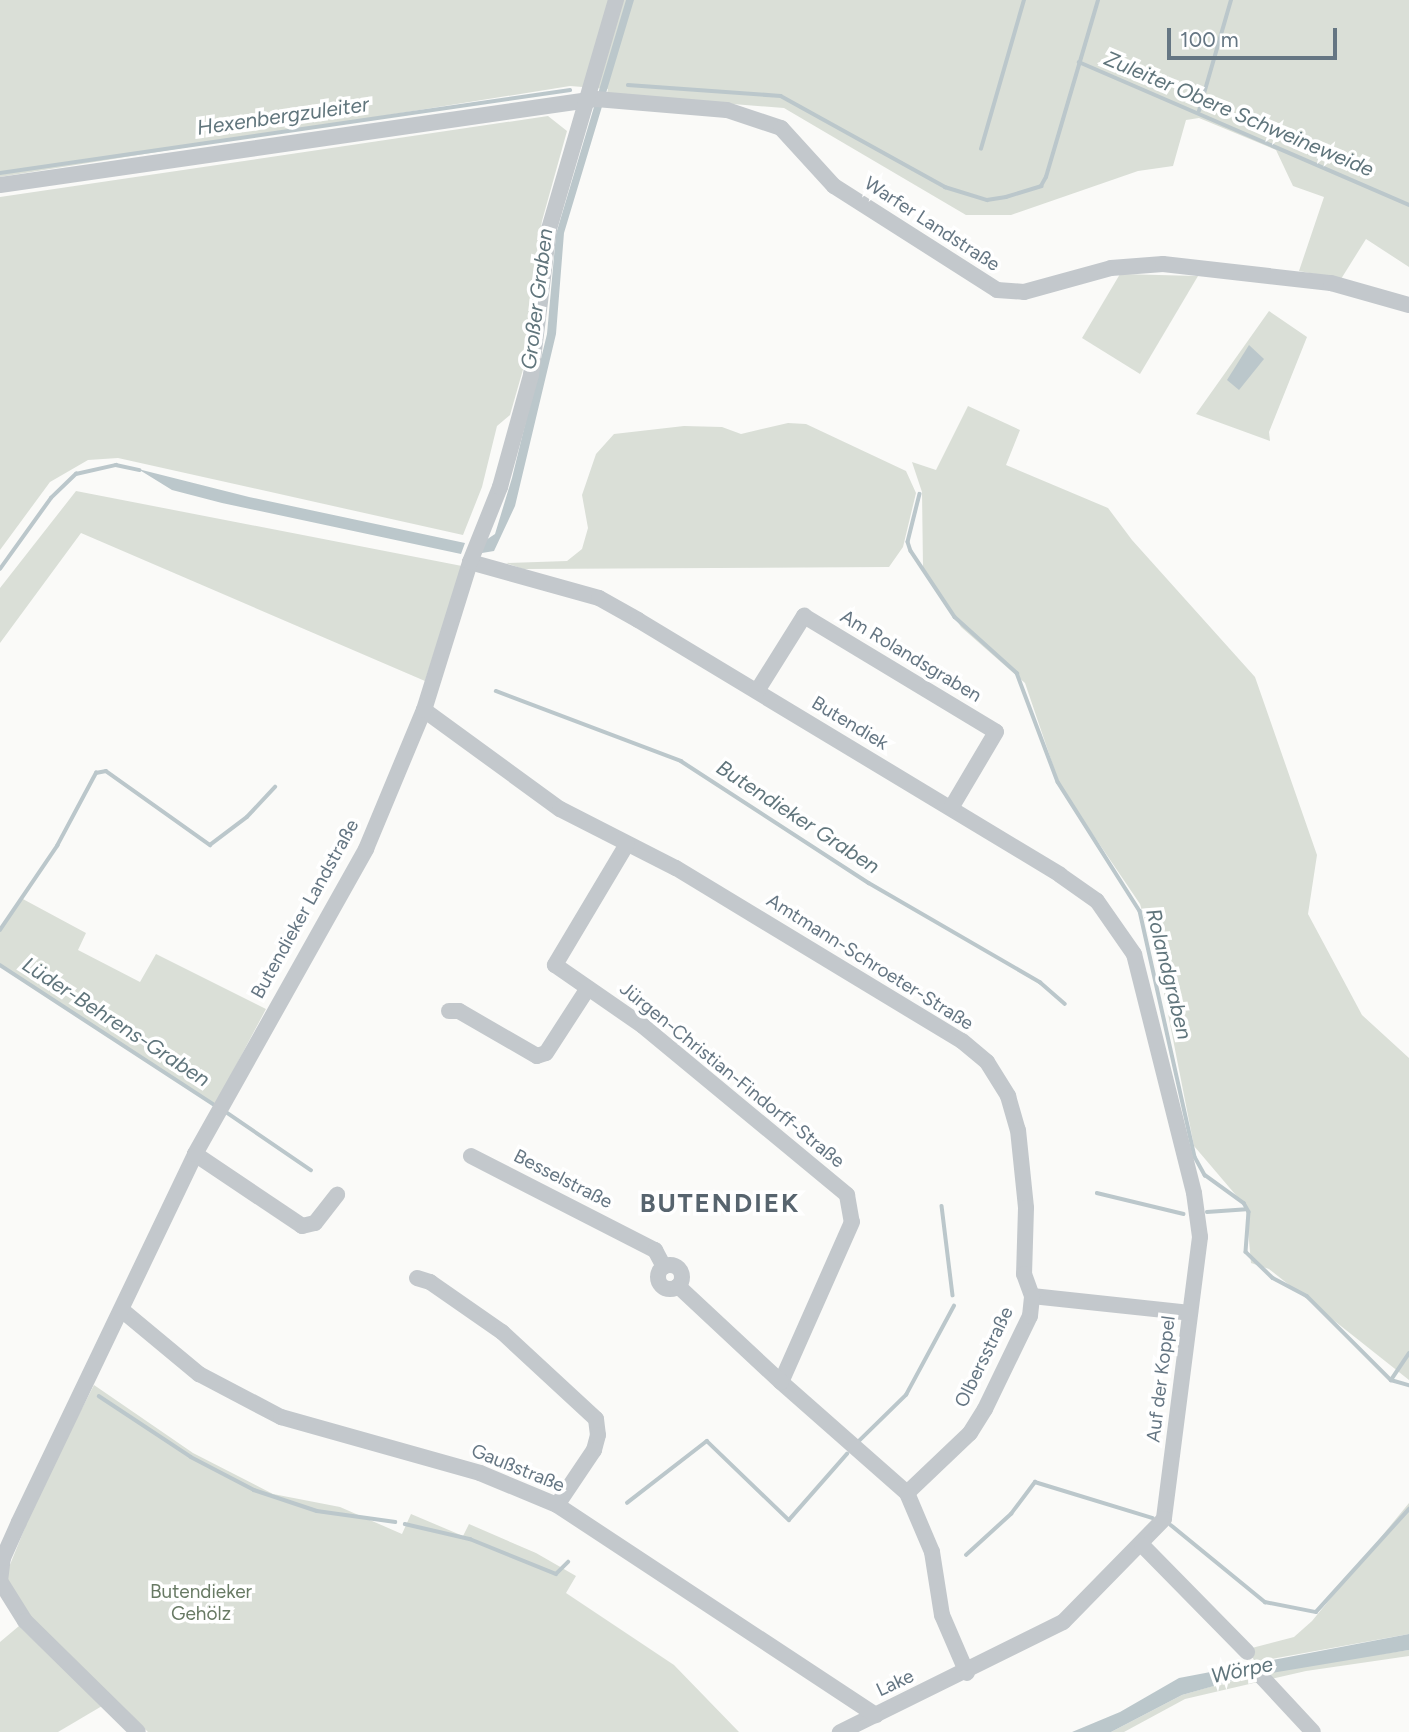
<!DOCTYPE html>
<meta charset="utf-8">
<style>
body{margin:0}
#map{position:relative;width:1409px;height:1732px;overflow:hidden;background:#fafaf8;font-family:Figtree,sans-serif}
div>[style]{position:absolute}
.green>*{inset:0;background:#dadfd7}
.water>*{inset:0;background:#bbc7cb}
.stream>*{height:3.5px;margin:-1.75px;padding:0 1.75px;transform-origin:1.75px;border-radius:1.75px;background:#bbc7cb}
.minor>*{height:16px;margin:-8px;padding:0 8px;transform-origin:8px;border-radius:8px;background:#c3c8cc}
.minor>.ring{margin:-8px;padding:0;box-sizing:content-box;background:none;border:16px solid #c3c8cc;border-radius:50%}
span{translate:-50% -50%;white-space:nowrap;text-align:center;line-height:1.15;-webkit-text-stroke:7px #fff;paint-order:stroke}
.street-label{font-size:19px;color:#657683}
.park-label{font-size:19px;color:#687a64}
.water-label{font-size:21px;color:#60757c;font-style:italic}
.district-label{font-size:26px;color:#57646e;font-weight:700;letter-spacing:2px}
.scale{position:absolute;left:1167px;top:28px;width:170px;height:32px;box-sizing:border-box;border:4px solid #657683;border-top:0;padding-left:9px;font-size:21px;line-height:24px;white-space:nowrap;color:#657683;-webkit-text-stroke:5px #fff;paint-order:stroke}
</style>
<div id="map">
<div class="green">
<div style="clip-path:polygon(0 0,1409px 0,1409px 267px,1366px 239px,1341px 279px,1299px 271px,1324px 197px,1293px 186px,1276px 150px,1199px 118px,1186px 120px,1173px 166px,1138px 171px,1011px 215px,966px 215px,784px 108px,607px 94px,608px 89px,570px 86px,0 177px)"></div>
<div style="clip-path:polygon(548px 116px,567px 131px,542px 221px,530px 295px,526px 359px,510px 415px,497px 426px,482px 487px,463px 535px,118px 458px,88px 460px,50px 482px,0 550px,0 197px)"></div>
<div style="clip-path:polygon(1120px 274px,1198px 276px,1140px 374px,1082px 338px)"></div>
<div style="clip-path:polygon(1269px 311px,1307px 337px,1269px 432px,1270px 441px,1196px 414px)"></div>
<div style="clip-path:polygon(968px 406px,1020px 430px,1006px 465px,1108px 508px,1132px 540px,1255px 677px,1317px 855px,1308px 914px,1362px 1015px,1409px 1058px,1409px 1380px,1269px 1269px,1251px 1263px,1246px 1207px,1194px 1146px,1158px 963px,1140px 904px,1060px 786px,1025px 683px,961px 627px,923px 567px,922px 492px,912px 462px,936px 470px)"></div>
<div style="clip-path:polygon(788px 423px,806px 424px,906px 471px,916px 493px,903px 547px,889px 567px,523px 569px,506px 563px,567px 561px,582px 549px,588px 528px,582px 495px,596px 454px,614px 434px,684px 426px,722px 427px,741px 434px)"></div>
<div style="clip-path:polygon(76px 491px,462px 566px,425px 681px,81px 533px,0 643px,0 588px)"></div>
<div style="clip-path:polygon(21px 898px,86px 933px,78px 950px,140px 982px,156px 954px,266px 1009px,215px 1105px,0 965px,0 930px)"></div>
<div style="clip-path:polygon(94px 1385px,193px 1453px,273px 1494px,340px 1507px,402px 1534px,411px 1514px,463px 1536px,469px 1524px,536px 1553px,576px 1576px,566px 1593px,674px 1665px,739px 1732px,148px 1732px,30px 1617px,5px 1577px,41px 1488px)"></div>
<div style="clip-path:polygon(1409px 1503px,1409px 1634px,1255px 1662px,1248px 1649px,1294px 1637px,1312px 1621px)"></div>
<div style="clip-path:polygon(19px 1626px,102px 1706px,58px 1732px,0 1732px,0 1642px)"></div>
<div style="clip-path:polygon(1409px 1650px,1409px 1656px,1306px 1671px,1185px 1699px,1124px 1732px,1111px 1732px,1182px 1695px,1213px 1686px,1279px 1669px)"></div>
</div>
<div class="water">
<div style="clip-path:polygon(626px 0,634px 0,564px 233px,556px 334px,515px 506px,494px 551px,476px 554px,480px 544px,495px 534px,512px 478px,547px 334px,556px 234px)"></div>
<div style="clip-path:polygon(1249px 345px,1264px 359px,1239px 390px,1227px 380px)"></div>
<div style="clip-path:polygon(138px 469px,249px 497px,465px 543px,461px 554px,222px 503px,172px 490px)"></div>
<div style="clip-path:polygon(1409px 1634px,1409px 1650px,1242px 1678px,1182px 1695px,1111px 1732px,1072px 1732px,1120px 1712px,1179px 1678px)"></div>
</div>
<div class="stream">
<div style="left:1079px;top:62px;width:360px;rotate:23.4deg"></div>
<div style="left:628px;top:85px;width:153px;rotate:4.1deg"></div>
<div style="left:781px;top:96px;width:188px;rotate:29deg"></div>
<div style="left:945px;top:187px;width:44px;rotate:17.2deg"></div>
<div style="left:987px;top:200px;width:19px;rotate:-9deg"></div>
<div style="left:1006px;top:197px;width:37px;rotate:-17deg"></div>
<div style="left:1041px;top:186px;width:10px;rotate:-61deg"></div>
<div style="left:1046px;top:177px;width:184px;rotate:-73.6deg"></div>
<div style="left:1199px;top:111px;width:116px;rotate:-73.9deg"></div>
<div style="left:981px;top:149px;width:155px;rotate:-73.9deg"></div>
<div style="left:0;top:173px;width:576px;rotate:-8.28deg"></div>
<div style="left:920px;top:494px;width:49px;rotate:104deg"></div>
<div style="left:908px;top:542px;width:9px;rotate:72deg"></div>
<div style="left:911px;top:551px;width:79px;rotate:56.3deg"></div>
<div style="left:955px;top:617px;width:84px;rotate:42.1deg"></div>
<div style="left:1017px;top:673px;width:116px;rotate:69.4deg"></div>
<div style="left:1058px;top:782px;width:153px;rotate:57.6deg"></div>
<div style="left:1140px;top:911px;width:252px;rotate:77.4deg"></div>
<div style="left:1195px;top:1157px;width:21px;rotate:61deg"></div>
<div style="left:1205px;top:1175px;width:48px;rotate:35.7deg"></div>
<div style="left:1244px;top:1203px;width:10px;rotate:61deg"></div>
<div style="left:1249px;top:1212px;width:40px;rotate:94.3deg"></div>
<div style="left:1246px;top:1252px;width:37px;rotate:44deg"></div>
<div style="left:1273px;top:1278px;width:38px;rotate:28deg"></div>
<div style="left:1307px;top:1296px;width:119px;rotate:45deg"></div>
<div style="left:1391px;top:1380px;width:19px;rotate:16deg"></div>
<div style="left:0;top:569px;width:87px;rotate:-54.3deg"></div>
<div style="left:51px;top:498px;width:35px;rotate:-44deg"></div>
<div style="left:76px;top:474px;width:41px;rotate:-12.7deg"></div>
<div style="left:116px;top:465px;width:24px;rotate:12deg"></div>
<div style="left:496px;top:691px;width:198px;rotate:20.7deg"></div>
<div style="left:681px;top:761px;width:224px;rotate:33deg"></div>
<div style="left:869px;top:883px;width:198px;rotate:30.1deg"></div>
<div style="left:1040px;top:982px;width:33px;rotate:41deg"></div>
<div style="left:0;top:930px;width:102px;rotate:-55.8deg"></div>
<div style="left:57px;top:846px;width:83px;rotate:-61.9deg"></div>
<div style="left:96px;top:773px;width:10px;rotate:-11deg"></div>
<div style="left:106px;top:771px;width:128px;rotate:35.4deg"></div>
<div style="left:210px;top:845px;width:46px;rotate:-37.1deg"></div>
<div style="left:247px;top:817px;width:41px;rotate:-47deg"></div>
<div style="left:0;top:965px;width:257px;rotate:33.1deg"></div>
<div style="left:226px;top:1112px;width:103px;rotate:34.3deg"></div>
<div style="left:1097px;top:1193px;width:89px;rotate:13.6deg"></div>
<div style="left:942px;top:1206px;width:90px;rotate:83deg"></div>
<div style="left:1207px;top:1212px;width:39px;rotate:-4deg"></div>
<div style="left:1391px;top:1380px;width:32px;rotate:-56deg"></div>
<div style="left:99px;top:1396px;width:110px;rotate:33.5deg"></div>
<div style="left:191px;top:1457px;width:71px;rotate:27.6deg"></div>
<div style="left:254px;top:1490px;width:66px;rotate:18.4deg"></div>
<div style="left:317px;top:1511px;width:79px;rotate:8deg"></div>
<div style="left:859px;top:1441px;width:66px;rotate:-44.4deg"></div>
<div style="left:906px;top:1395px;width:101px;rotate:-61.7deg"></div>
<div style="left:627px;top:1503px;width:101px;rotate:-37.8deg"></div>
<div style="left:707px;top:1441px;width:114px;rotate:43.9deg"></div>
<div style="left:789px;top:1520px;width:88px;rotate:-48.7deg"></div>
<div style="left:405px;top:1524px;width:67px;rotate:13deg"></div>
<div style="left:470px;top:1539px;width:93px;rotate:22.1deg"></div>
<div style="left:556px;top:1574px;width:17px;rotate:-45deg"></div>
<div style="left:1171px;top:1525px;width:122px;rotate:39.3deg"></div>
<div style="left:1265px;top:1602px;width:52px;rotate:11.1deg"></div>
<div style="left:1316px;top:1612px;width:139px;rotate:-47.9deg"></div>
<div style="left:966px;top:1555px;width:61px;rotate:-42.3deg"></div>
<div style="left:1011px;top:1514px;width:40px;rotate:-53deg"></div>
<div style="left:1035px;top:1482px;width:123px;rotate:17deg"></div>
</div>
<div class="minor">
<div style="left:0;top:185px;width:602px;rotate:-8.21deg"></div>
<div style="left:596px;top:99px;width:131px;rotate:4.8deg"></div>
<div style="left:727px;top:110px;width:57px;rotate:18.4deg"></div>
<div style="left:781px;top:128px;width:79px;rotate:47.6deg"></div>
<div style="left:834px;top:186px;width:193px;rotate:32.5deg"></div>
<div style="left:997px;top:290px;width:27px;rotate:4deg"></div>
<div style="left:1024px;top:292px;width:90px;rotate:-15.4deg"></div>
<div style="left:1111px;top:268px;width:52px;rotate:-4.4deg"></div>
<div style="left:1163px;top:264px;width:169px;rotate:6.5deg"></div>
<div style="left:1331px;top:283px;width:81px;rotate:15.8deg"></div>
<div style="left:470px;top:562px;width:134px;rotate:15.6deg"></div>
<div style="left:599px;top:598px;width:45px;rotate:29.4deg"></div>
<div style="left:638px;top:620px;width:493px;rotate:31.1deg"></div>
<div style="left:1060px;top:875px;width:45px;rotate:35.1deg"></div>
<div style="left:1097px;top:901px;width:65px;rotate:55.1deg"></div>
<div style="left:1134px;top:954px;width:246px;rotate:75.9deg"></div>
<div style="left:1194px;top:1193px;width:44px;rotate:82.2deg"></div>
<div style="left:1200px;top:1237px;width:284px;rotate:97.3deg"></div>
<div style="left:1164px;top:1519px;width:144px;rotate:134.4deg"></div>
<div style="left:1063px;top:1622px;width:249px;rotate:153.7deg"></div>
<div style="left:757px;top:691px;width:89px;rotate:-57.9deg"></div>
<div style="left:804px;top:616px;width:224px;rotate:31.1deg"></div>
<div style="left:996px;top:732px;width:88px;rotate:120.6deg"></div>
<div style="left:424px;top:710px;width:168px;rotate:36.1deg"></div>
<div style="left:560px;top:809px;width:130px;rotate:27deg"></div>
<div style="left:676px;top:868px;width:334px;rotate:31.2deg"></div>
<div style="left:962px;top:1041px;width:33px;rotate:40deg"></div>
<div style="left:987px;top:1062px;width:40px;rotate:58deg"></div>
<div style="left:1008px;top:1096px;width:35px;rotate:74deg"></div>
<div style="left:1018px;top:1130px;width:78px;rotate:84.1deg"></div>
<div style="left:1026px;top:1208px;width:66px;rotate:91.7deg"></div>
<div style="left:1024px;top:1274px;width:23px;rotate:70deg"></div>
<div style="left:1032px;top:1296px;width:159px;rotate:6.1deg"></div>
<div style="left:627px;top:844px;width:141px;rotate:120.8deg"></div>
<div style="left:555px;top:965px;width:107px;rotate:34.7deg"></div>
<div style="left:643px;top:1026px;width:265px;rotate:39.6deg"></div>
<div style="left:847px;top:1195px;width:27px;rotate:80deg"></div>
<div style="left:852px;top:1222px;width:175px;rotate:113.9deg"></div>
<div style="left:781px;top:1382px;width:168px;rotate:41.4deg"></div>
<div style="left:907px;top:1493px;width:64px;rotate:67deg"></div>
<div style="left:932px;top:1552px;width:64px;rotate:81deg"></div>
<div style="left:942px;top:1615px;width:63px;rotate:66.7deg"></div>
<div style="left:449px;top:1011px;width:10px"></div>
<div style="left:459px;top:1011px;width:90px;rotate:30deg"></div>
<div style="left:537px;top:1056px;width:9px;rotate:-18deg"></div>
<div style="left:546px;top:1053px;width:77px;rotate:-57.1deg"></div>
<div style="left:195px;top:1154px;width:129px;rotate:33.9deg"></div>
<div style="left:302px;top:1226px;width:13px;rotate:-13deg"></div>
<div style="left:315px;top:1223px;width:36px;rotate:-52deg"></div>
<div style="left:471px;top:1156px;width:207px;rotate:27.1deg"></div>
<div style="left:655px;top:1250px;width:19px;rotate:62deg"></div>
<div class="ring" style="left:658px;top:1265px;width:8px;height:8px"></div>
<div style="left:417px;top:1278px;width:14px;rotate:17deg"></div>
<div style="left:430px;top:1282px;width:88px;rotate:34.8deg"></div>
<div style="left:502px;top:1332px;width:128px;rotate:42.8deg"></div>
<div style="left:596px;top:1419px;width:16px;rotate:83deg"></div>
<div style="left:598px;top:1435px;width:16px;rotate:105deg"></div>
<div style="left:594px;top:1450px;width:66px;rotate:123.9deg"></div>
<div style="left:678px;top:1286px;width:141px;rotate:43deg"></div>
<div style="left:123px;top:1311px;width:99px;rotate:39.7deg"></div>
<div style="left:199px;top:1374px;width:93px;rotate:27.7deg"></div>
<div style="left:281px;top:1417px;width:207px;rotate:15.7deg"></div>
<div style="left:480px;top:1473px;width:83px;rotate:22.6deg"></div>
<div style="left:557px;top:1505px;width:382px;rotate:33.4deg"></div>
<div style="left:907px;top:1493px;width:87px;rotate:-43.6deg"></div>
<div style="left:970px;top:1433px;width:28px;rotate:-58deg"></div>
<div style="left:985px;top:1409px;width:103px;rotate:-64.2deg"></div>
<div style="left:1030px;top:1316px;width:20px;rotate:-84deg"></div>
<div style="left:1142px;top:1545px;width:150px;rotate:45.5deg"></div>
<div style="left:0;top:1581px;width:23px;rotate:-83deg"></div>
<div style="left:3px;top:1558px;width:39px;rotate:-66deg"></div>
<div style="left:19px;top:1522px;width:408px;rotate:-64.4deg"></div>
<div style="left:195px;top:1154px;width:350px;rotate:-60.7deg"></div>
<div style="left:366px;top:849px;width:151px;rotate:-67.4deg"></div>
<div style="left:424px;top:710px;width:155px;rotate:-72.7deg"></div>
<div style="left:470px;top:562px;width:81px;rotate:-68.2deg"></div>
<div style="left:500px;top:487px;width:116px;rotate:-74.5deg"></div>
<div style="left:531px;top:375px;width:147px;rotate:-83deg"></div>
<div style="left:549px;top:229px;width:239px;rotate:-73.7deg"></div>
<div style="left:0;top:1581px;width:47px;rotate:58deg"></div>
<div style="left:25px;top:1621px;width:158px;rotate:44.5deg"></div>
<div style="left:1261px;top:1676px;width:76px;rotate:47.1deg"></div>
</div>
<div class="street-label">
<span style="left:932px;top:224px;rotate:33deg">Warfer Landstraße</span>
<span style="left:911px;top:656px;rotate:31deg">Am Rolandsgraben</span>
<span style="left:850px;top:723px;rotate:31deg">Butendiek</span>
<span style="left:305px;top:909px;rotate:-61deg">Butendieker Landstraße</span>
<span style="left:870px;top:962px;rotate:32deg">Amtmann-Schroeter-Straße</span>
<span style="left:732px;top:1075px;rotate:39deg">Jürgen-Christian-Findorff-Straße</span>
<span style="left:563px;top:1179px;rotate:27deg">Besselstraße</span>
<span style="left:984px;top:1357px;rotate:-64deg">Olbersstraße</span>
<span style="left:1161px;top:1379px;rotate:-83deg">Auf der Koppel</span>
<span style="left:518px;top:1468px;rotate:22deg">Gaußstraße</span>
<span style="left:895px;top:1683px;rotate:-25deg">Lake</span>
</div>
<div class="park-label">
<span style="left:201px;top:1603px">Butendieker<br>Gehölz</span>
</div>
<div class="water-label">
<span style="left:1239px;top:114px;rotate:23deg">Zuleiter Obere Schweineweide</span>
<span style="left:283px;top:116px;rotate:-8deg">Hexenbergzuleiter</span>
<span style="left:537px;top:299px;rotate:-83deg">Großer Graben</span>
<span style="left:798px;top:817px;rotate:33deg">Butendieker Graben</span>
<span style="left:1169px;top:974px;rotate:76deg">Rolandgraben</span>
<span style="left:116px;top:1022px;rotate:33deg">Lüder-Behrens-Graben</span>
<span style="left:1242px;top:1670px;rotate:-12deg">Wörpe</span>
</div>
<div class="district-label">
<span style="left:720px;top:1204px">BUTENDIEK</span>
</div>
<div class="scale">100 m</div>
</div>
